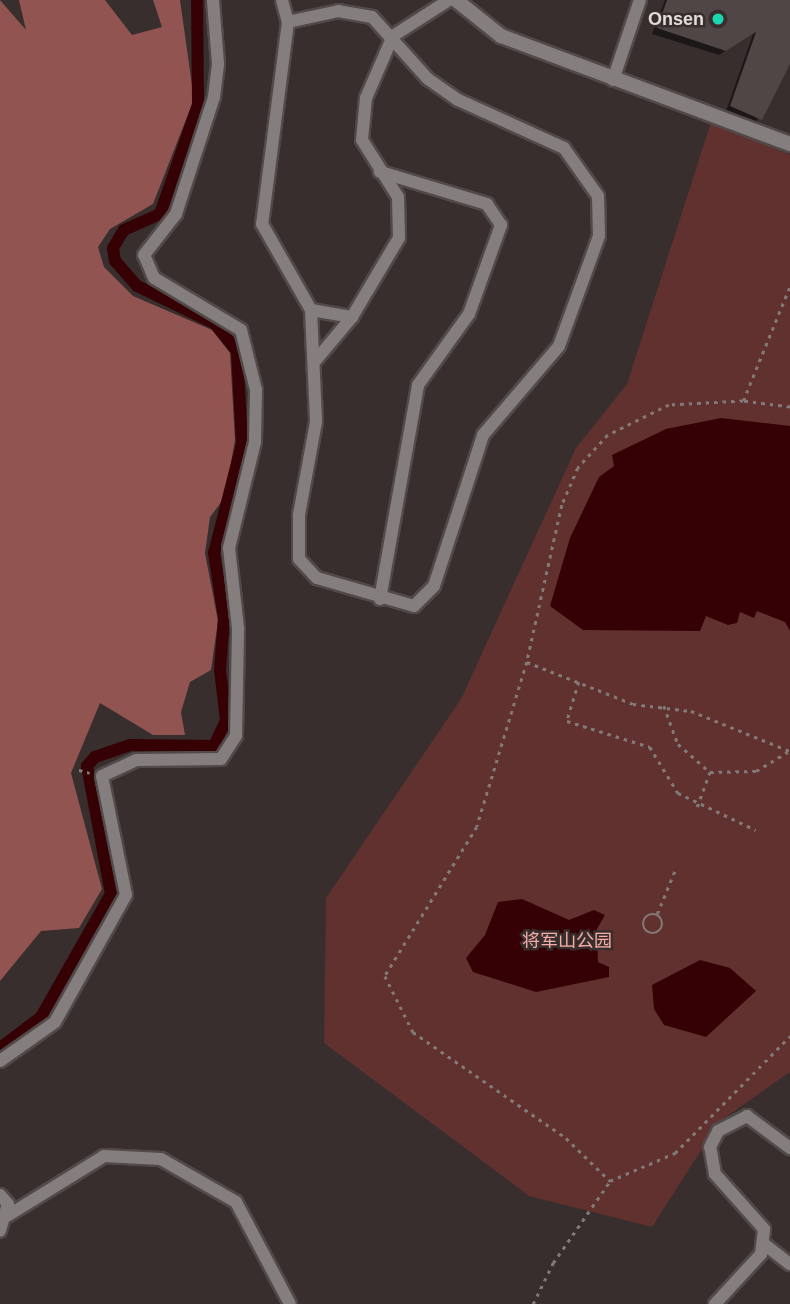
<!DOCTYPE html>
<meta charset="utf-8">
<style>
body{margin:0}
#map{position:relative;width:790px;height:1304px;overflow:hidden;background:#372e2d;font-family:Helvetica,"Noto Sans SC",sans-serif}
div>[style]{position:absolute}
.green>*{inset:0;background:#60312e}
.forest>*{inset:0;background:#925450}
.water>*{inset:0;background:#360104}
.shadow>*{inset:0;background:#0007}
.canal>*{height:12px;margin:-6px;padding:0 6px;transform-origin:6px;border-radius:6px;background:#360104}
.building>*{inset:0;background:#4f4645}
.path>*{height:2.5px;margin-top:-1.25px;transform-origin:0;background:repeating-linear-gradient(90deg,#827a79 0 3.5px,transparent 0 8.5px)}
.path>.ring{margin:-1.25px;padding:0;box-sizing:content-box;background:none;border:2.5px solid #827a79;border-radius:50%}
.roads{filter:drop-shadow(2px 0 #524a49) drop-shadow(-2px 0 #524a49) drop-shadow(0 2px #524a49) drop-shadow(0 -2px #524a49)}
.minor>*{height:12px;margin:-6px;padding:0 6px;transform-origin:6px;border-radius:6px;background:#847f7e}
.tertiary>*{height:14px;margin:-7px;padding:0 7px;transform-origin:7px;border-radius:7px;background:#847f7e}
.dots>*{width:19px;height:19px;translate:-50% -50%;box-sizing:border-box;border:4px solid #372e2d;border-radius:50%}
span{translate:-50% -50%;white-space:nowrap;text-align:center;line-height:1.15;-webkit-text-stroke:5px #372e2d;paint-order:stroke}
.poi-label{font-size:18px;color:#e2dcdb;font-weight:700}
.right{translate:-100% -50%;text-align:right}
.park-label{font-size:18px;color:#f8aca6}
</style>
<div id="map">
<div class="green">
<div style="clip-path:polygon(711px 122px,790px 155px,790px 1072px,720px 1121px,652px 1227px,529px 1196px,324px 1043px,326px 898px,461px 699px,576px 448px,627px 384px)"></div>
</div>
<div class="forest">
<div style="clip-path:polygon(0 0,26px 30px,19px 0,105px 0,132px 35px,162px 27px,153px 0,180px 0,194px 99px,153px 204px,110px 229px,98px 247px,104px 267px,133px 296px,212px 330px,230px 353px,235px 440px,225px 497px,210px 517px,205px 553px,218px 621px,211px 670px,190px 682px,181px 712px,185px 735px,153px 735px,100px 703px,71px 773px,102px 889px,79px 928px,41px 931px,0 981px)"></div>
</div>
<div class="water">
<div style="clip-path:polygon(721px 418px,790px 426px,790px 631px,785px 622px,757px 611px,754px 618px,740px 612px,737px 623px,728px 625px,706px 616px,700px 631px,583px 630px,550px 606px,570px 538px,599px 477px,614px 466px,612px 455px,666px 429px)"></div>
<div style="clip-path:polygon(522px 899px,569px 920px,594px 910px,605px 915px,597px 929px,598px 962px,609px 967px,609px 977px,536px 992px,473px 972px,466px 958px,485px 935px,498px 902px)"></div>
<div style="clip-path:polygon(700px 960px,730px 968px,756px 991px,706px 1037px,664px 1025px,654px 1009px,652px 985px)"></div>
</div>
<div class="shadow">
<div style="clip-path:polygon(665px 0,790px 0,790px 65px,780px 71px,755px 124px,726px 111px,753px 34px,719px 55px,652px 34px)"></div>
</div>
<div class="canal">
<div style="left:0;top:1048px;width:51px;rotate:-37.1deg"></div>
<div style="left:41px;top:1017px;width:142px;rotate:-60.4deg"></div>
<div style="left:111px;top:894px;width:130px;rotate:-100.6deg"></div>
<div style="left:87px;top:766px;width:12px;rotate:-48deg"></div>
<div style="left:95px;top:757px;width:37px;rotate:-19deg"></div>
<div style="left:130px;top:745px;width:84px;rotate:0.7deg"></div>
<div style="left:214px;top:746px;width:29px;rotate:-65deg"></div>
<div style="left:226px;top:720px;width:50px;rotate:-96.8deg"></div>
<div style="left:220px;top:670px;width:52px;rotate:-85.6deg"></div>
<div style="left:224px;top:618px;width:66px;rotate:-98.7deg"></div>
<div style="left:214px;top:553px;width:113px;rotate:-75.6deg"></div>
<div style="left:242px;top:444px;width:93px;rotate:-93.1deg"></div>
<div style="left:237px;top:351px;width:36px;rotate:-129deg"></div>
<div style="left:214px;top:323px;width:85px;rotate:-154.3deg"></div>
<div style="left:137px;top:286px;width:33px;rotate:-131deg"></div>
<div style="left:115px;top:261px;width:13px;rotate:-99deg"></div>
<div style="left:113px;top:248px;width:21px;rotate:-59deg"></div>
<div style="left:124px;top:230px;width:39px;rotate:-24deg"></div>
<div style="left:160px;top:214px;width:115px;rotate:-70.8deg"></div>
<div style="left:198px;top:105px;width:105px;rotate:-90.5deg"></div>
</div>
<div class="building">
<div style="clip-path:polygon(667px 0,790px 0,790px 64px,762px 120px,730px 106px,756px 32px,726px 51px,657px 28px)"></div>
</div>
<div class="path">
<div style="left:743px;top:401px;width:124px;rotate:-67.8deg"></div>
<div style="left:790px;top:407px;width:47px;rotate:-172.7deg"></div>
<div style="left:743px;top:401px;width:74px;rotate:176.9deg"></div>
<div style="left:669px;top:405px;width:68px;rotate:153.8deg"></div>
<div style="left:608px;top:435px;width:45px;rotate:132.3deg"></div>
<div style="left:578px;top:468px;width:40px;rotate:113.4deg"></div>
<div style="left:562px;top:505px;width:161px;rotate:102.6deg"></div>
<div style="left:527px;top:662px;width:172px;rotate:106.9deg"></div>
<div style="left:477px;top:827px;width:175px;rotate:121.7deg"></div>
<div style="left:385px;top:976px;width:63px;rotate:63.4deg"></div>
<div style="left:413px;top:1032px;width:186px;rotate:34.7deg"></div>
<div style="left:566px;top:1138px;width:62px;rotate:44.3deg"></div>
<div style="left:610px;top:1181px;width:71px;rotate:-23.3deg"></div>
<div style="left:675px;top:1153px;width:164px;rotate:-45.5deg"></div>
<div style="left:527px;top:662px;width:114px;rotate:21.6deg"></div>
<div style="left:633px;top:704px;width:58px;rotate:6.9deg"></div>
<div style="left:691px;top:711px;width:107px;rotate:22deg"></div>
<div style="left:579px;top:682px;width:41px;rotate:107.1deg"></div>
<div style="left:567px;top:721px;width:87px;rotate:17.4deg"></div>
<div style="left:650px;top:747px;width:54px;rotate:58.7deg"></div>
<div style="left:678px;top:793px;width:86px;rotate:25.4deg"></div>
<div style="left:664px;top:706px;width:40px;rotate:69.8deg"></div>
<div style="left:678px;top:744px;width:43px;rotate:41.2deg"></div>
<div style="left:710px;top:772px;width:46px;rotate:-1.2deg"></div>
<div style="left:756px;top:771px;width:37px;rotate:-31deg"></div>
<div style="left:79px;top:770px;width:11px;rotate:15deg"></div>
<div style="left:697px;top:807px;width:37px;rotate:-70deg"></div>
<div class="ring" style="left:643px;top:914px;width:17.5px;height:17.5px"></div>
<div style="left:657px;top:914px;width:50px;rotate:-67.6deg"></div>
<div style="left:533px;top:1304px;width:46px;rotate:-64deg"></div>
<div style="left:553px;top:1263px;width:100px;rotate:-55.2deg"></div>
</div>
<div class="roads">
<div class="minor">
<div style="left:282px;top:0;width:23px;rotate:75deg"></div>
<div style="left:288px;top:22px;width:204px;rotate:97.3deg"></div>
<div style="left:262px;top:224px;width:99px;rotate:60.3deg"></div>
<div style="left:311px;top:310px;width:112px;rotate:87.4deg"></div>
<div style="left:316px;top:422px;width:95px;rotate:100.4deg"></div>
<div style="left:299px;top:515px;width:44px;rotate:90deg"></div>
<div style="left:299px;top:559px;width:26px;rotate:47deg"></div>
<div style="left:317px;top:578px;width:101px;rotate:16.1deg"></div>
<div style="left:414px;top:606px;width:28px;rotate:-45deg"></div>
<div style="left:434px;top:586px;width:159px;rotate:-72deg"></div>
<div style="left:483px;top:435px;width:117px;rotate:-49.5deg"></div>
<div style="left:559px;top:346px;width:117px;rotate:-70deg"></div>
<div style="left:599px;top:236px;width:40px;rotate:-91.4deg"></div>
<div style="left:598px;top:196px;width:59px;rotate:-125.3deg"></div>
<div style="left:564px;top:148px;width:116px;rotate:-155.6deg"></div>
<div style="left:458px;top:100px;width:38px;rotate:-145deg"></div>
<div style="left:427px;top:78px;width:82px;rotate:-132deg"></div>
<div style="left:372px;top:17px;width:34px;rotate:-170deg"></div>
<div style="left:339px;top:11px;width:52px;rotate:167.8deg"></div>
<div style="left:613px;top:80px;width:84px;rotate:-71.4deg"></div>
<div style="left:311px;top:310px;width:42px;rotate:9.7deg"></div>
<div style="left:316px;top:360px;width:56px;rotate:-50.1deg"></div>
<div style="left:352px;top:317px;width:92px;rotate:-59.3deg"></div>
<div style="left:399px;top:238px;width:41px;rotate:-91.4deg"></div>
<div style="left:398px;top:197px;width:67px;rotate:-122.3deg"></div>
<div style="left:362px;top:140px;width:42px;rotate:-84.6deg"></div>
<div style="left:366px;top:98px;width:68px;rotate:-66.5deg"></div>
<div style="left:393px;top:36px;width:67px;rotate:-32.7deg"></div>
<div style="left:380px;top:599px;width:217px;rotate:-79.9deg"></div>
<div style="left:418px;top:385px;width:87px;rotate:-54.3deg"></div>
<div style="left:469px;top:314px;width:95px;rotate:-70.2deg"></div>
<div style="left:501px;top:225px;width:25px;rotate:-124deg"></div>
<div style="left:487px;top:204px;width:112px;rotate:-163.3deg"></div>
<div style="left:0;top:1061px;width:67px;rotate:-35.3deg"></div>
<div style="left:55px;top:1022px;width:145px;rotate:-60.8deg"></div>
<div style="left:126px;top:895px;width:121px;rotate:-101.4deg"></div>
<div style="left:102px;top:776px;width:38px;rotate:-25deg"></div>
<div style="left:137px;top:760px;width:84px;rotate:-0.7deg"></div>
<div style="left:221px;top:759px;width:27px;rotate:-57deg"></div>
<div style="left:236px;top:736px;width:108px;rotate:-88.9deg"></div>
<div style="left:238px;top:628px;width:81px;rotate:-96.4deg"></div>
<div style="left:229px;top:548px;width:109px;rotate:-76.2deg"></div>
<div style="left:255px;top:442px;width:52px;rotate:-88.9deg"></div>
<div style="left:256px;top:390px;width:62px;rotate:-104deg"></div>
<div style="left:241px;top:330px;width:101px;rotate:-149.1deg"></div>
<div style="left:154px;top:278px;width:25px;rotate:-113deg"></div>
<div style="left:144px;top:255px;width:52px;rotate:-52deg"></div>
<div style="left:176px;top:214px;width:123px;rotate:-72deg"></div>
<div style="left:214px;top:97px;width:33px;rotate:-83deg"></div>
<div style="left:218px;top:64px;width:64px;rotate:-94.5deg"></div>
<div style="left:0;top:1195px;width:12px;rotate:48deg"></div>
<div style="left:8px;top:1204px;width:28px;rotate:107deg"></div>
<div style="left:7px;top:1216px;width:114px;rotate:-31.7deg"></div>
<div style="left:104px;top:1156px;width:57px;rotate:3deg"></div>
<div style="left:161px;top:1159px;width:86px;rotate:29.8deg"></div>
<div style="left:236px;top:1202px;width:115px;rotate:62.1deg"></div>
<div style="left:764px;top:1244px;width:33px;rotate:38deg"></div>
<div style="left:715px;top:1304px;width:68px;rotate:-47.4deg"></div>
<div style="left:761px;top:1254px;width:25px;rotate:-83deg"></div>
<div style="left:764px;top:1229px;width:74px;rotate:-131.7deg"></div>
<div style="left:715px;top:1174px;width:27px;rotate:-100deg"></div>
<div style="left:710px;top:1147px;width:18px;rotate:-63deg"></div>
<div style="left:718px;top:1131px;width:33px;rotate:-27deg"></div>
<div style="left:747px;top:1116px;width:54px;rotate:36.7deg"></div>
</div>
<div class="tertiary">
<div style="left:456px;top:0;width:58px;rotate:38.7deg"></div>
<div style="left:501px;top:36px;width:309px;rotate:20.5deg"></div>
</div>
</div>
<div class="dots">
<div style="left:718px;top:19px;background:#1cd5b1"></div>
</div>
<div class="poi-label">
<span class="right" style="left:704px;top:19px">Onsen</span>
</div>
<div class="park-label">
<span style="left:567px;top:941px">将军山公园</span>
</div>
</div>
